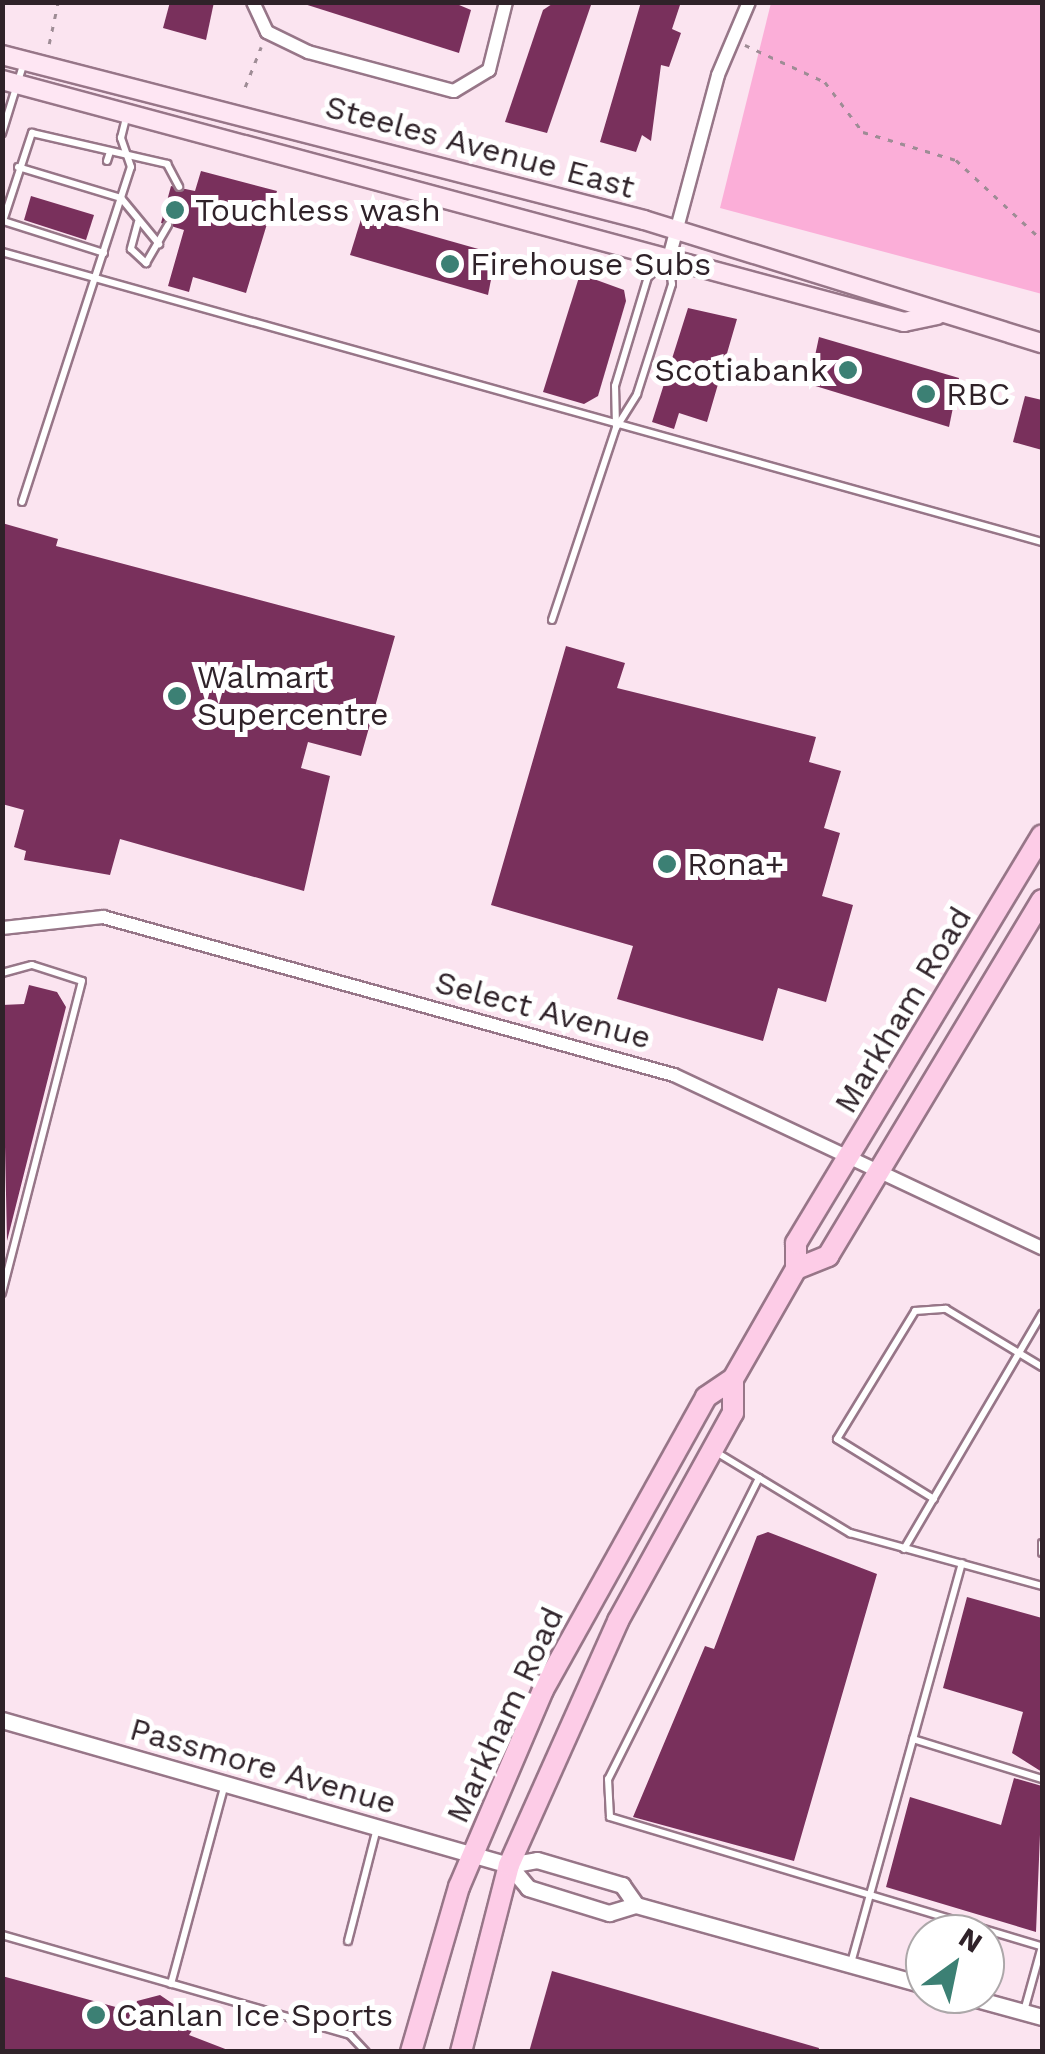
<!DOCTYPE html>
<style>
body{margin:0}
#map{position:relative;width:1045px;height:2054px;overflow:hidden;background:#fbe4f0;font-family:"Work Sans",sans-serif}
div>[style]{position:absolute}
.green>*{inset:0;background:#fbaed8}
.building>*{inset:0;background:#79305c}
.path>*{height:2.5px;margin-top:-1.25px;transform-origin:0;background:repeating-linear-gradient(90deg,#9e8c95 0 5px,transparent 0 13px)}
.roads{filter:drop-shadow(2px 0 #977688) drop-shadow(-2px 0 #977688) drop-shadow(0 2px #977688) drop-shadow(0 -2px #977688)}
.service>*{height:6px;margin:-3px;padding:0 3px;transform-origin:3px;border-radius:3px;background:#fff}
.minor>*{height:12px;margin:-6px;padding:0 6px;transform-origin:6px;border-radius:6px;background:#fff}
.tertiary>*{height:15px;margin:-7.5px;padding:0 7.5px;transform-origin:7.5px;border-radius:7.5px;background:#fff}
.secondary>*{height:18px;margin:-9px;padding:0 9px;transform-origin:9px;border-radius:9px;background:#fee6f3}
.primary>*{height:20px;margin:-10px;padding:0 10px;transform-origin:10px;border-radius:10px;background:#fdcce7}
.dots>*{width:28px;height:28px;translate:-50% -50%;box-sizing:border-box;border:5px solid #fff;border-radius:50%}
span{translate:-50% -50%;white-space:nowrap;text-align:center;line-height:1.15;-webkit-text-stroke:10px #fff;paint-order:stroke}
.street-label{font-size:32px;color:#2f2229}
.poi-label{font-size:32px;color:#2f2229}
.left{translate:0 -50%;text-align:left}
.right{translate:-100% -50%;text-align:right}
.frame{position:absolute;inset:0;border:5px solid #2f2229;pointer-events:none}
.north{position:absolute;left:905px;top:1914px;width:100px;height:100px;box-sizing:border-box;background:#fff;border:2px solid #aca7a9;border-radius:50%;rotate:33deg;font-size:28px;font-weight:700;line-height:40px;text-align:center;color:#2f2229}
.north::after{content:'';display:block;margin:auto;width:35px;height:45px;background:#3c8074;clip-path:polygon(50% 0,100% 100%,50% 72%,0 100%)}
</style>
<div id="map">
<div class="green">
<div style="clip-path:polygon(771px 3px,1042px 3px,1042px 294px,720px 208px)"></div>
</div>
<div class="building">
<div style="clip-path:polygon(170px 2px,214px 2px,206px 40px,163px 28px)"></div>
<div style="clip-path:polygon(298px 2px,452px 2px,471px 10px,459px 53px)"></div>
<div style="clip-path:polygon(555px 2px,592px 2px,547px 133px,505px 122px,543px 10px)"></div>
<div style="clip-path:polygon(641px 2px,681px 2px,672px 29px,681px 33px,669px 67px,661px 65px,651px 141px,642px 135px,636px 152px,600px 142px)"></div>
<div style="clip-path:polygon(201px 171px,277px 191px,246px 293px,193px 277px,189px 292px,168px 286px,184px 230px,161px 223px,171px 186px,195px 191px)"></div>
<div style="clip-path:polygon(31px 196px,94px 215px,86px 240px,24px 220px)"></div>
<div style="clip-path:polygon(362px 216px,496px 254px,488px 295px,350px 255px)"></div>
<div style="clip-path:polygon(580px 274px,624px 290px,626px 301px,598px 396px,584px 404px,543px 392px)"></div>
<div style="clip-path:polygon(688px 308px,737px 319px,707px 422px,679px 413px,674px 429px,652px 422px)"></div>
<div style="clip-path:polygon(819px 337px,959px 378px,949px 427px,809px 384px)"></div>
<div style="clip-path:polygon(1025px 396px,1042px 400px,1042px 450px,1013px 442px)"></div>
<div style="clip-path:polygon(2px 523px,58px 539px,56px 546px,395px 636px,361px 756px,308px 742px,301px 768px,330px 776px,304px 891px,120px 839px,110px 875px,24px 860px,26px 851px,14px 847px,24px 810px,2px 804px)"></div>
<div style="clip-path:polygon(566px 646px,625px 663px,617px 688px,816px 737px,809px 762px,841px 771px,824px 828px,840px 833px,822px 896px,853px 905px,826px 1002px,778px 988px,763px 1041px,617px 999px,633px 946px,491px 905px)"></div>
<div style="clip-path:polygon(29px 985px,57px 992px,66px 1007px,7px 1241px,2px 1005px,24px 1004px)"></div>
<div style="clip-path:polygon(768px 1532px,877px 1574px,794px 1861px,633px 1817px,705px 1646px,714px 1649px,757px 1536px)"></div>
<div style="clip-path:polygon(967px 1597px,1042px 1618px,1042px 1772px,1012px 1753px,1023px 1712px,943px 1688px)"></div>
<div style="clip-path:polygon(1014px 1778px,1042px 1786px,1036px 1932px,886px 1887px,910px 1797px,1001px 1825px)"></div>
<div style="clip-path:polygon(552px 1971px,819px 2048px,818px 2052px,529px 2052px)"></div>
<div style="clip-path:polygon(2px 1976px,134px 2012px,137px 2001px,160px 1995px,198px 2021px,189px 2035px,233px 2052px,2px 2052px)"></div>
</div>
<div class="path">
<div style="left:49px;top:44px;width:43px;rotate:-77.9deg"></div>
<div style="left:745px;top:45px;width:88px;rotate:24.8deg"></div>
<div style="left:825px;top:82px;width:63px;rotate:52.8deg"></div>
<div style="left:863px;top:132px;width:97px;rotate:16.8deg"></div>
<div style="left:956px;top:160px;width:117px;rotate:42.9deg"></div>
<div style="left:245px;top:87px;width:43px;rotate:-68.2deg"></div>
</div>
<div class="roads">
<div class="service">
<div style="left:2px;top:133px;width:74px;rotate:-72.8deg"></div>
<div style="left:107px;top:161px;width:9px;rotate:-72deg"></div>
<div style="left:18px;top:167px;width:108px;rotate:16.8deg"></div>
<div style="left:121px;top:198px;width:60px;rotate:50.4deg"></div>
<div style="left:138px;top:222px;width:28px;rotate:105deg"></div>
<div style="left:131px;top:249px;width:21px;rotate:43deg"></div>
<div style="left:146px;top:263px;width:44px;rotate:-59.9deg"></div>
<div style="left:2px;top:252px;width:1080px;rotate:15.58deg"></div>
<div style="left:104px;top:253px;width:106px;rotate:-162.4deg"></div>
<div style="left:3px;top:221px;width:93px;rotate:-71.8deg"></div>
<div style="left:32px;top:133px;width:139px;rotate:12.9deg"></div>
<div style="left:167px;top:164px;width:26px;rotate:62deg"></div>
<div style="left:616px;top:426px;width:40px;rotate:-91.4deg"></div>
<div style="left:615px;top:386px;width:114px;rotate:-73.2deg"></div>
<div style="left:648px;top:277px;width:23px;rotate:-43deg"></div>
<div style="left:22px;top:502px;width:352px;rotate:-72deg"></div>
<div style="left:131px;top:167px;width:31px;rotate:-109deg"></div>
<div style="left:121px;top:138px;width:25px;rotate:-76deg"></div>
<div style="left:552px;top:620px;width:202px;rotate:-71.6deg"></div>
<div style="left:616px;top:428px;width:40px;rotate:-58deg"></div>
<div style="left:637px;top:394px;width:115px;rotate:-72.3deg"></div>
<div style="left:672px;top:284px;width:21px;rotate:-98deg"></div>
<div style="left:2px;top:973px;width:31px;rotate:-15deg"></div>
<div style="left:32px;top:965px;width:52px;rotate:17.7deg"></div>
<div style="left:82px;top:981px;width:322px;rotate:104.4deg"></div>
<div style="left:716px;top:1452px;width:157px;rotate:31.2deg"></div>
<div style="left:850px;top:1533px;width:199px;rotate:15.4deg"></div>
<div style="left:759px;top:1478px;width:337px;rotate:116.6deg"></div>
<div style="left:608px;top:1779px;width:38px;rotate:87deg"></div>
<div style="left:610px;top:1817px;width:451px;rotate:16.7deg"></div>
<div style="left:934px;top:1499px;width:114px;rotate:-148.3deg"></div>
<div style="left:837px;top:1439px;width:150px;rotate:-58.6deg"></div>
<div style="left:915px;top:1311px;width:31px;rotate:-4deg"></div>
<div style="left:946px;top:1309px;width:112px;rotate:31.1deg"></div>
<div style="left:1042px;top:1543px;width:10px;rotate:90deg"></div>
<div style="left:904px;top:1549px;width:273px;rotate:-59.6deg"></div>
<div style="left:913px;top:1739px;width:135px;rotate:17.2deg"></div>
<div style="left:2px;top:1935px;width:362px;rotate:16deg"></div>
<div style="left:350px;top:2035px;width:23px;rotate:47deg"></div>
<div style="left:348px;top:1941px;width:117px;rotate:-75.6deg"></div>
<div style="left:851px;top:1963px;width:415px;rotate:-74.5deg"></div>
<div style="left:171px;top:1984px;width:204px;rotate:-74.9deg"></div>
<div style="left:1024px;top:2011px;width:67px;rotate:-74.5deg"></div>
</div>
<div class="minor">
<div style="left:253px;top:2px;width:33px;rotate:65deg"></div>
<div style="left:267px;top:32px;width:46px;rotate:26deg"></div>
<div style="left:308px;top:52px;width:151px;rotate:15deg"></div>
<div style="left:454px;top:91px;width:41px;rotate:-31deg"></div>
<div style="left:489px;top:70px;width:70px;rotate:-76deg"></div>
<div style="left:669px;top:258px;width:189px;rotate:-75deg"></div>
<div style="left:718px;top:75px;width:79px;rotate:-67deg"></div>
<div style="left:2px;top:928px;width:102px;rotate:-6.2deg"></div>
<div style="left:103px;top:917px;width:592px;rotate:15.47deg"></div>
<div style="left:674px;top:1075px;width:407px;rotate:25.2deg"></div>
</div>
<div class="tertiary">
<div style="left:2px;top:1720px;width:527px;rotate:15.96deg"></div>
<div style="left:509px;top:1865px;width:28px;rotate:-10deg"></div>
<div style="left:537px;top:1860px;width:89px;rotate:16.4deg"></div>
<div style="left:622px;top:1885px;width:24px;rotate:55deg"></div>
<div style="left:509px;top:1865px;width:30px;rotate:50deg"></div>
<div style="left:528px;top:1888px;width:85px;rotate:17.2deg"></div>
<div style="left:609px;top:1913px;width:28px;rotate:-17deg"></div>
<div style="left:636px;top:1905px;width:300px;rotate:15.5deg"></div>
<div style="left:958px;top:1994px;width:87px;rotate:15.3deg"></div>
</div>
<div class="secondary">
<div style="left:2px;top:55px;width:663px;rotate:14.41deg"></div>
<div style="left:644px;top:220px;width:417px;rotate:17.2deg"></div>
<div style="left:2px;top:80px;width:934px;rotate:15.02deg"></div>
<div style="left:904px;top:322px;width:34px;rotate:-12deg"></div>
</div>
<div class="primary">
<div style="left:796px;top:1269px;width:35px;rotate:-22deg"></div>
<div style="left:828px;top:1256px;width:415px;rotate:-59deg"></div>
<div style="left:411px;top:2052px;width:172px;rotate:-73.8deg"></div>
<div style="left:459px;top:1887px;width:214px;rotate:-66.9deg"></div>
<div style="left:543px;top:1690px;width:335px;rotate:-60.9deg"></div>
<div style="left:706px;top:1397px;width:32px;rotate:-34deg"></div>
<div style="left:733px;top:1379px;width:127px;rotate:-60.2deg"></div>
<div style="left:796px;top:1269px;width:26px;rotate:-90deg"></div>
<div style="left:796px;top:1243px;width:476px;rotate:-58.9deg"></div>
<div style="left:461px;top:2052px;width:193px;rotate:-75.6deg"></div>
<div style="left:509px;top:1865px;width:267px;rotate:-65.9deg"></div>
<div style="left:618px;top:1621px;width:238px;rotate:-61.1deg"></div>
<div style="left:733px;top:1413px;width:34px;rotate:-90deg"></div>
</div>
</div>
<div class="dots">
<div style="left:175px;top:210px;background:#3c8074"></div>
<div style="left:450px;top:264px;background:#3c8074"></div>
<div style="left:848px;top:370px;background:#3c8074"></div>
<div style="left:926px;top:394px;background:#3c8074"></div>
<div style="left:177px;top:696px;background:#3c8074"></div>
<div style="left:667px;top:864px;background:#3c8074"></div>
<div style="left:96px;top:2015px;background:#3c8074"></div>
</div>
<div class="street-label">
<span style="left:480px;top:147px;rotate:15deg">Steeles Avenue East</span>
<span style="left:543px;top:1010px;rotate:15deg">Select Avenue</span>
<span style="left:903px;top:1010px;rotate:-59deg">Markham Road</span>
<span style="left:505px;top:1715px;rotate:-65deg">Markham Road</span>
<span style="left:263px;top:1766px;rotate:16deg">Passmore Avenue</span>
</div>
<div class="poi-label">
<span class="left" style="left:195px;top:210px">Touchless wash</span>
<span class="left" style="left:470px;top:264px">Firehouse Subs</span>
<span class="right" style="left:828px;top:370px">Scotiabank</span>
<span class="left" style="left:946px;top:394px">RBC</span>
<span class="left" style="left:197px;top:696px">Walmart<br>Supercentre</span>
<span class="left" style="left:687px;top:864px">Rona+</span>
<span class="left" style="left:116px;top:2015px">Canlan Ice Sports</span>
</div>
<div class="frame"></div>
<div class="north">N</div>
</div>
